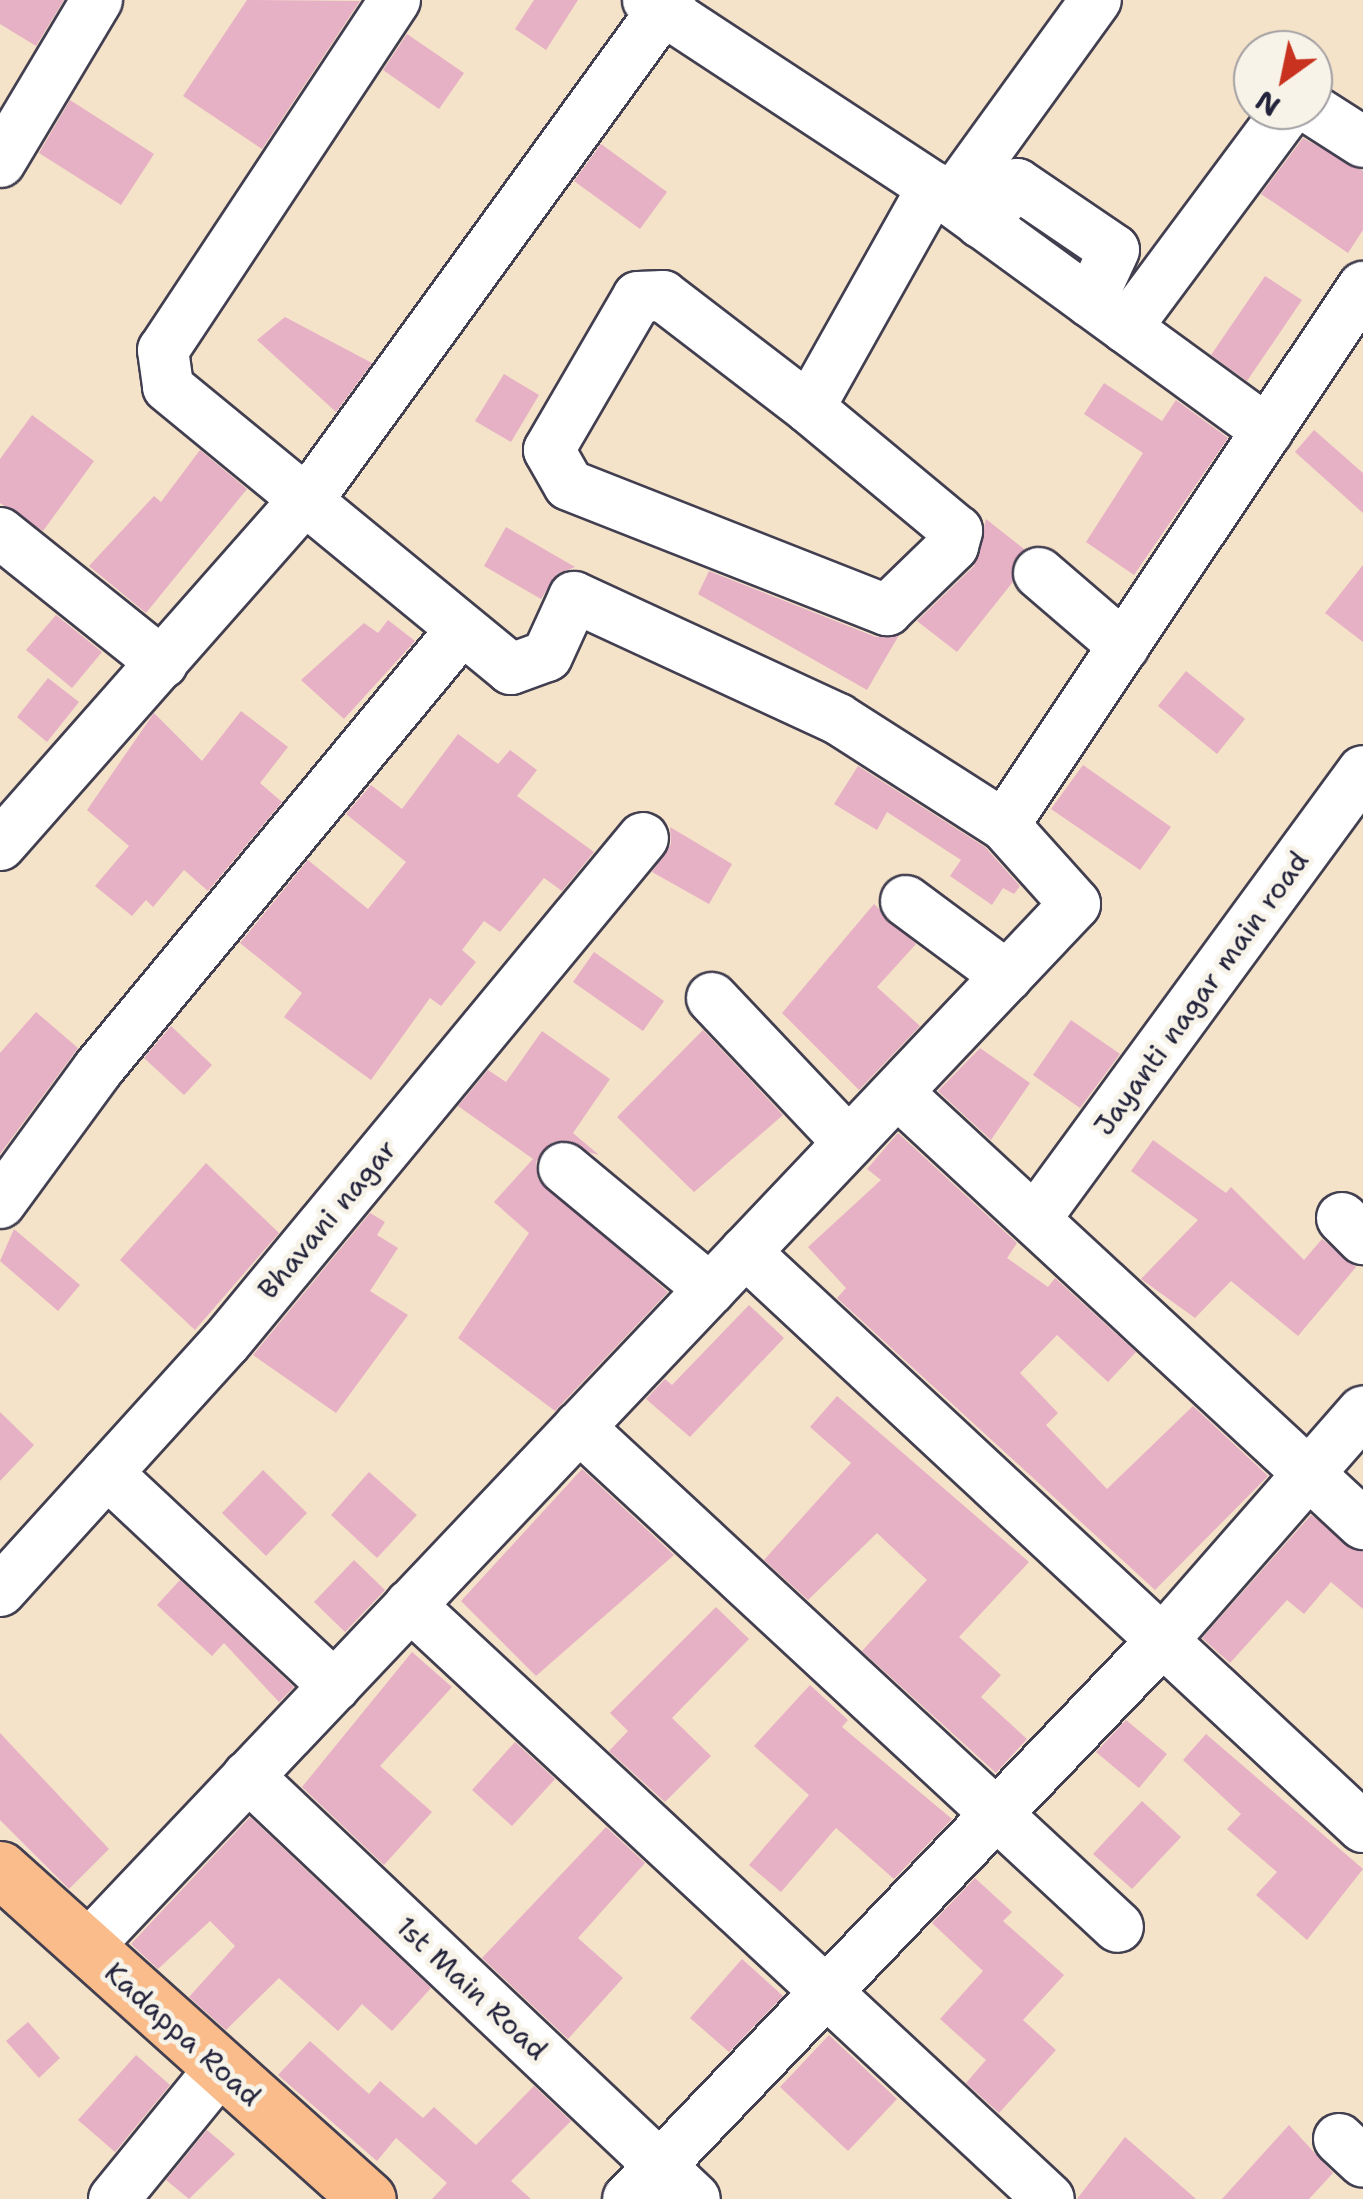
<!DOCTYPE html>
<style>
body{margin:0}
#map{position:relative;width:1363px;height:2199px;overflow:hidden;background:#f4e2c9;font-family:"Shantell Sans",sans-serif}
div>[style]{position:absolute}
.building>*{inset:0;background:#e7b1c5}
.roads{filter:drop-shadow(2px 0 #423f50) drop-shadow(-2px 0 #423f50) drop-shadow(0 2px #423f50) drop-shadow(0 -2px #423f50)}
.minor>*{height:50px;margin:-25px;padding:0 25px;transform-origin:25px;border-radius:25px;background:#fff}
.major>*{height:55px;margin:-27.5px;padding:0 27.5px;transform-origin:27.5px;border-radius:27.5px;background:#f9bc8a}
span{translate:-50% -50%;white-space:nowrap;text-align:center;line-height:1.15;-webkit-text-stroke:10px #f7f3e8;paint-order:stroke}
.street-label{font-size:28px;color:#22223b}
.north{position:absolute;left:1233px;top:30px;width:100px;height:100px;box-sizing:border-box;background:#f7f3e8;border:2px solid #a29fa3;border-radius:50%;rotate:213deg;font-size:28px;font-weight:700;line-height:40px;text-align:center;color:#22223b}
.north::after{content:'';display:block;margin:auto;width:35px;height:45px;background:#c8321e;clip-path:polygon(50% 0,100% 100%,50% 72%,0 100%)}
</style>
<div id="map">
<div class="building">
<div style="clip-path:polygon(0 0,64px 0,36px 46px,0 24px)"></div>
<div style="clip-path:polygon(247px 0,360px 1px,262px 149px,183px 96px)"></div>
<div style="clip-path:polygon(534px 0,578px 0,546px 50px,515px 29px)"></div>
<div style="clip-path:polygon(407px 34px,464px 73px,439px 109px,383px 70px)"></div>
<div style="clip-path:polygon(70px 100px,154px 154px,121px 205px,39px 153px)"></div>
<div style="clip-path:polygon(1303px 138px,1363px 171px,1363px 230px,1348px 253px,1261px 194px)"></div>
<div style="clip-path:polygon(601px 144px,667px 192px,640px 229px,574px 181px)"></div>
<div style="clip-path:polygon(1265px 276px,1302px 300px,1247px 381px,1211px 355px)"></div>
<div style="clip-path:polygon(285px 317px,372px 363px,336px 412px,257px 340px)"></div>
<div style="clip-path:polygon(504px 374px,539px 395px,511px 442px,475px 421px)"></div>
<div style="clip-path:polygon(1104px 383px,1162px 421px,1176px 400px,1228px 438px,1134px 575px,1086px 542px,1143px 453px,1084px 414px)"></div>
<div style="clip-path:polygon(32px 415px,94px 461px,43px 531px,0 503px,0 459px)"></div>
<div style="clip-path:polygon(1314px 430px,1363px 473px,1363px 513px,1295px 452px)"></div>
<div style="clip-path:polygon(200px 450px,247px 489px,146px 613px,89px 566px,154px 496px,161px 502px)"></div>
<div style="clip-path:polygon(986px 519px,1024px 549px,1012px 583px,957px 652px,917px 621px,974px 566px)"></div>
<div style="clip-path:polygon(506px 527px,575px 567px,557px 574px,541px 599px,484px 566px)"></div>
<div style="clip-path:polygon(1363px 565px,1363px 642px,1325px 613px)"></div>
<div style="clip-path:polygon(709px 571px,876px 637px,899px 635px,867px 690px,698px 594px)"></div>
<div style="clip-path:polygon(56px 615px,102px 652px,72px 688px,26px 650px)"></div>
<div style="clip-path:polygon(388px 620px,415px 641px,344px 719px,301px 680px,364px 623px,378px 633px)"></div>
<div style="clip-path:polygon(1186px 671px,1245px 719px,1217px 754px,1158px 706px)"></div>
<div style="clip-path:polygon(48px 678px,79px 702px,47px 742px,17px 717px)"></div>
<div style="clip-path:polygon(241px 711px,288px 747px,260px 783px,282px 802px,208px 891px,184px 870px,153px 907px,146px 900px,132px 916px,95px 886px,129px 846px,87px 810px,154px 713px,202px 761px)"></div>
<div style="clip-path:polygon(458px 734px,498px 764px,510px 750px,537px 770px,517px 796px,594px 852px,562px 891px,544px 878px,500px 932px,484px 921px,462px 950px,476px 962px,441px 1006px,430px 998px,371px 1080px,284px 1017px,302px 993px,240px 943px,308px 860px,368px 909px,406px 862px,346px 814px,371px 785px,402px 809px)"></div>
<div style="clip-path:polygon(1083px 765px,1171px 827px,1140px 870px,1051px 809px)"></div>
<div style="clip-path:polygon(858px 766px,985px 847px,1020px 886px,1014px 894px,1003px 888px,992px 905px,950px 876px,961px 860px,887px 812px,877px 830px,834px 804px)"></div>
<div style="clip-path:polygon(670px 827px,732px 864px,709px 904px,652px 872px,671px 844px)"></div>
<div style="clip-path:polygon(874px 904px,916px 944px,877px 987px,920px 1026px,859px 1090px,782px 1013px)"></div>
<div style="clip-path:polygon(594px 952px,664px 1001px,643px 1031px,573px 982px)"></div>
<div style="clip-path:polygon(36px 1012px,78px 1048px,0 1154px,0 1053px)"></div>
<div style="clip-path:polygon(1071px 1020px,1120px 1054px,1080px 1108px,1033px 1075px)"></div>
<div style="clip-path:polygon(171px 1026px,212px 1065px,184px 1095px,144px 1058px)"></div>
<div style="clip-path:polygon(703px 1030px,783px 1115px,694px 1192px,617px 1117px)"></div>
<div style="clip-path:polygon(542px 1031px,610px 1079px,573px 1133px,599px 1155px,553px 1142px,536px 1162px,538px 1179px,668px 1292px,555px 1411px,458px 1338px,529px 1233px,494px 1202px,533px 1159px,458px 1106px,488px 1070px,506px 1082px)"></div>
<div style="clip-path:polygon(980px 1048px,1030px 1083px,991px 1140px,938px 1091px)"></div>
<div style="clip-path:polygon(898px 1133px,1017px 1243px,1007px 1258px,1048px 1287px,1055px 1278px,1136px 1352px,1108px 1382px,1057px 1335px,1020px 1373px,1058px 1413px,1046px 1425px,1107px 1489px,1193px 1406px,1268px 1476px,1155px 1590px,837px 1298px,846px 1288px,808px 1247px,881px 1180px,867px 1169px)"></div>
<div style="clip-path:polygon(1153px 1140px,1226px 1193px,1231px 1187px,1304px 1260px,1322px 1239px,1356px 1267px,1298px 1336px,1231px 1281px,1195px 1318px,1141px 1279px,1198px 1220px,1131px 1171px)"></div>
<div style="clip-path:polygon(206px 1163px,279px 1233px,195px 1330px,120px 1260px)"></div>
<div style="clip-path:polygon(370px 1213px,385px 1222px,377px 1235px,398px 1248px,370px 1291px,408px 1315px,336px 1413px,253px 1355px)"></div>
<div style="clip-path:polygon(14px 1229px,80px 1285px,58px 1311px,0 1261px)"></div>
<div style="clip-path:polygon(749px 1305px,784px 1338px,690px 1437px,646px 1399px,665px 1379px,672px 1385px)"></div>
<div style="clip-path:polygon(837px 1396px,1029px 1562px,959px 1637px,1001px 1675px,981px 1697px,1027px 1739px,996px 1773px,862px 1651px,927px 1580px,877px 1533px,808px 1600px,764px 1560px,851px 1463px,810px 1427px)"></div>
<div style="clip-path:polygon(0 1412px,34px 1445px,0 1481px)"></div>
<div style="clip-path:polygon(582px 1469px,674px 1555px,536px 1676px,461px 1601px)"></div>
<div style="clip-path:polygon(263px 1470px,307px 1513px,266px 1556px,222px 1513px)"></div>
<div style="clip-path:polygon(369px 1472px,417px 1515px,377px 1558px,331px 1515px)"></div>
<div style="clip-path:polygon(1311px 1515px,1363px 1552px,1363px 1609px,1331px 1582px,1304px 1614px,1287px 1600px,1230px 1663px,1202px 1638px)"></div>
<div style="clip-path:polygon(354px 1560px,385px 1590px,345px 1632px,314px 1602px)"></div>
<div style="clip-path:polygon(180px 1580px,294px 1687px,279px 1702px,224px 1643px,212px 1656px,157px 1605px)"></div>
<div style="clip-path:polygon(716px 1607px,749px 1639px,672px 1718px,711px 1756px,665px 1802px,609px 1751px,628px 1731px,610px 1713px)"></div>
<div style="clip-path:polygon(412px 1652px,452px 1687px,380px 1766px,432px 1812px,384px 1865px,302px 1787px)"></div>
<div style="clip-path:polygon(810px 1685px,848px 1720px,842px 1727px,952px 1819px,894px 1879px,836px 1828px,781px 1892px,749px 1865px,809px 1795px,754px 1746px)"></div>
<div style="clip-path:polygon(1126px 1720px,1167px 1754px,1139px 1788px,1096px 1752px)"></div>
<div style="clip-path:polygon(0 1733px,109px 1849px,69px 1889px,0 1820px)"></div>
<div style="clip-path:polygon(1206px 1734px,1363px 1869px,1307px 1940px,1256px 1895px,1277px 1872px,1227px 1829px,1241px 1814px,1183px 1760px)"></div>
<div style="clip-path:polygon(515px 1742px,555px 1779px,512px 1826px,472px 1790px)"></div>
<div style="clip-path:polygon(1142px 1801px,1181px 1837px,1132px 1889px,1093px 1854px)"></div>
<div style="clip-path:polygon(250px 1817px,431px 1988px,392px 2031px,362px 2004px,338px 2031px,279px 1978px,226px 2030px,189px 1997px,235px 1946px,210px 1921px,158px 1969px,131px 1944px)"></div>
<div style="clip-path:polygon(606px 1827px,645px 1863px,578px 1938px,623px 1978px,568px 2039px,482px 1958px)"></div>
<div style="clip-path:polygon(975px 1878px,1012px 1912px,1003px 1921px,1064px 1975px,1023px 2020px,1056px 2050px,999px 2113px,966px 2083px,986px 2060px,940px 2019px,983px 1971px,932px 1923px)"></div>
<div style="clip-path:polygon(742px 1959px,783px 1996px,729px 2052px,690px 2018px)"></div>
<div style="clip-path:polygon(28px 2022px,60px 2058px,39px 2078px,6px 2041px)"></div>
<div style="clip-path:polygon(829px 2035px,897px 2099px,848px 2151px,780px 2087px)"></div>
<div style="clip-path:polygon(310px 2041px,369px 2094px,380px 2081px,423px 2118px,434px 2107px,476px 2145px,534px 2086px,571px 2121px,511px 2181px,531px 2199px,432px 2199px,447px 2183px,396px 2138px,377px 2161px,278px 2075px)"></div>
<div style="clip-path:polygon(136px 2055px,170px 2085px,115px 2152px,78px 2120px)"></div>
<div style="clip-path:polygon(1289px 2125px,1333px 2173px,1309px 2199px,1222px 2199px)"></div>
<div style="clip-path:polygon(207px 2130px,235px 2154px,189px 2199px,166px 2180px)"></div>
<div style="clip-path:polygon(1125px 2137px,1196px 2199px,1077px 2199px)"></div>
</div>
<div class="roads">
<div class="minor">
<div style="left:395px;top:0;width:420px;rotate:123.5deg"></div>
<div style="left:163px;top:350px;width:37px;rotate:82deg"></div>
<div style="left:168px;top:387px;width:444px;rotate:39.4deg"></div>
<div style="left:511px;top:669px;width:38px;rotate:-20deg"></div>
<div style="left:547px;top:656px;width:65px;rotate:-65.4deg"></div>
<div style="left:574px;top:597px;width:291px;rotate:24.8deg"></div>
<div style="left:838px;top:719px;width:197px;rotate:32.6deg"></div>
<div style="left:648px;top:0;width:341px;rotate:33.3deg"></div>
<div style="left:933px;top:187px;width:414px;rotate:36.1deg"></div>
<div style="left:1313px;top:110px;width:59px;rotate:32.6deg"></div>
<div style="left:0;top:162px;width:189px;rotate:-59.1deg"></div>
<div style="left:951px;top:200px;width:247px;rotate:-54.1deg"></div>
<div style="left:981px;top:223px;width:53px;rotate:-47.3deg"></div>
<div style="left:1017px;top:184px;width:117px;rotate:34.2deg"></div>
<div style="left:1114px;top:250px;width:57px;rotate:114.8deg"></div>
<div style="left:1126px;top:328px;width:272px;rotate:-53.4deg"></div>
<div style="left:809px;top:408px;width:184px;rotate:-142.5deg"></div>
<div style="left:663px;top:296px;width:25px;rotate:178deg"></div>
<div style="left:638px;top:297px;width:177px;rotate:120.2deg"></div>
<div style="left:549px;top:450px;width:40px;rotate:60.3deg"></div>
<div style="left:569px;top:485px;width:342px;rotate:21.5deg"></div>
<div style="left:887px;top:610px;width:92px;rotate:-44.1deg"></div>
<div style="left:953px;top:546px;width:16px;rotate:-75deg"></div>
<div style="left:957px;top:531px;width:192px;rotate:-140.3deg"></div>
<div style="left:809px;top:408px;width:253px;rotate:-60.7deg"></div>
<div style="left:0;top:533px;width:208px;rotate:38.7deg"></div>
<div style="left:1039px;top:573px;width:112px;rotate:40.7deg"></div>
<div style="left:0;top:845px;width:487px;rotate:-48.6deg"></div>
<div style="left:322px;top:480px;width:593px;rotate:-54.06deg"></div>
<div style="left:906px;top:901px;width:126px;rotate:36.6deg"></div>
<div style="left:712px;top:998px;width:199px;rotate:46.6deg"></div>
<div style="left:901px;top:1096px;width:630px;rotate:42.81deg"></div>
<div style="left:564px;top:1168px;width:190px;rotate:39.7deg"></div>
<div style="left:0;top:1203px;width:166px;rotate:-53.8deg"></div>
<div style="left:98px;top:1069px;width:571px;rotate:-50.4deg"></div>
<div style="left:1038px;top:1215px;width:550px;rotate:-53.8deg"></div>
<div style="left:1342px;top:1218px;width:30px;rotate:45deg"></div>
<div style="left:745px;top:1252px;width:844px;rotate:42.94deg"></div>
<div style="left:579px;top:1427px;width:735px;rotate:42.85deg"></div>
<div style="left:107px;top:1473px;width:312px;rotate:43.1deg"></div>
<div style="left:0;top:1591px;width:336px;rotate:-47.8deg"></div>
<div style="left:226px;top:1342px;width:654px;rotate:-50.4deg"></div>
<div style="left:410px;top:1605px;width:872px;rotate:42.91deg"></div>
<div style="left:248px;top:1776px;width:615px;rotate:43.42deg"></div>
<div style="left:86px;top:1948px;width:1438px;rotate:-46.55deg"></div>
<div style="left:1075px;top:904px;width:106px;rotate:-131.9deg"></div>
<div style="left:1004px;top:825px;width:647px;rotate:-56.29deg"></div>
<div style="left:1339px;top:2139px;width:33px;rotate:43deg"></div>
<div style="left:114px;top:2199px;width:169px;rotate:-50.8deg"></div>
<div style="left:628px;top:2199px;width:772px;rotate:-46.26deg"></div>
<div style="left:1162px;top:1641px;width:305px;rotate:-48.8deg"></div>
</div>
<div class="major">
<div style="left:0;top:1869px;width:494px;rotate:41.9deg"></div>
</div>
</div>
<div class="street-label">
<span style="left:1201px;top:993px;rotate:-54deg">Jayanti nagar main road</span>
<span style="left:327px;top:1219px;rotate:-50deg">Bhavani nagar</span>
<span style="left:472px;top:1988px;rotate:43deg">1st Main Road</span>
<span style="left:183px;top:2034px;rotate:42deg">Kadappa Road</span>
</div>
<div class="north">N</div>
</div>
